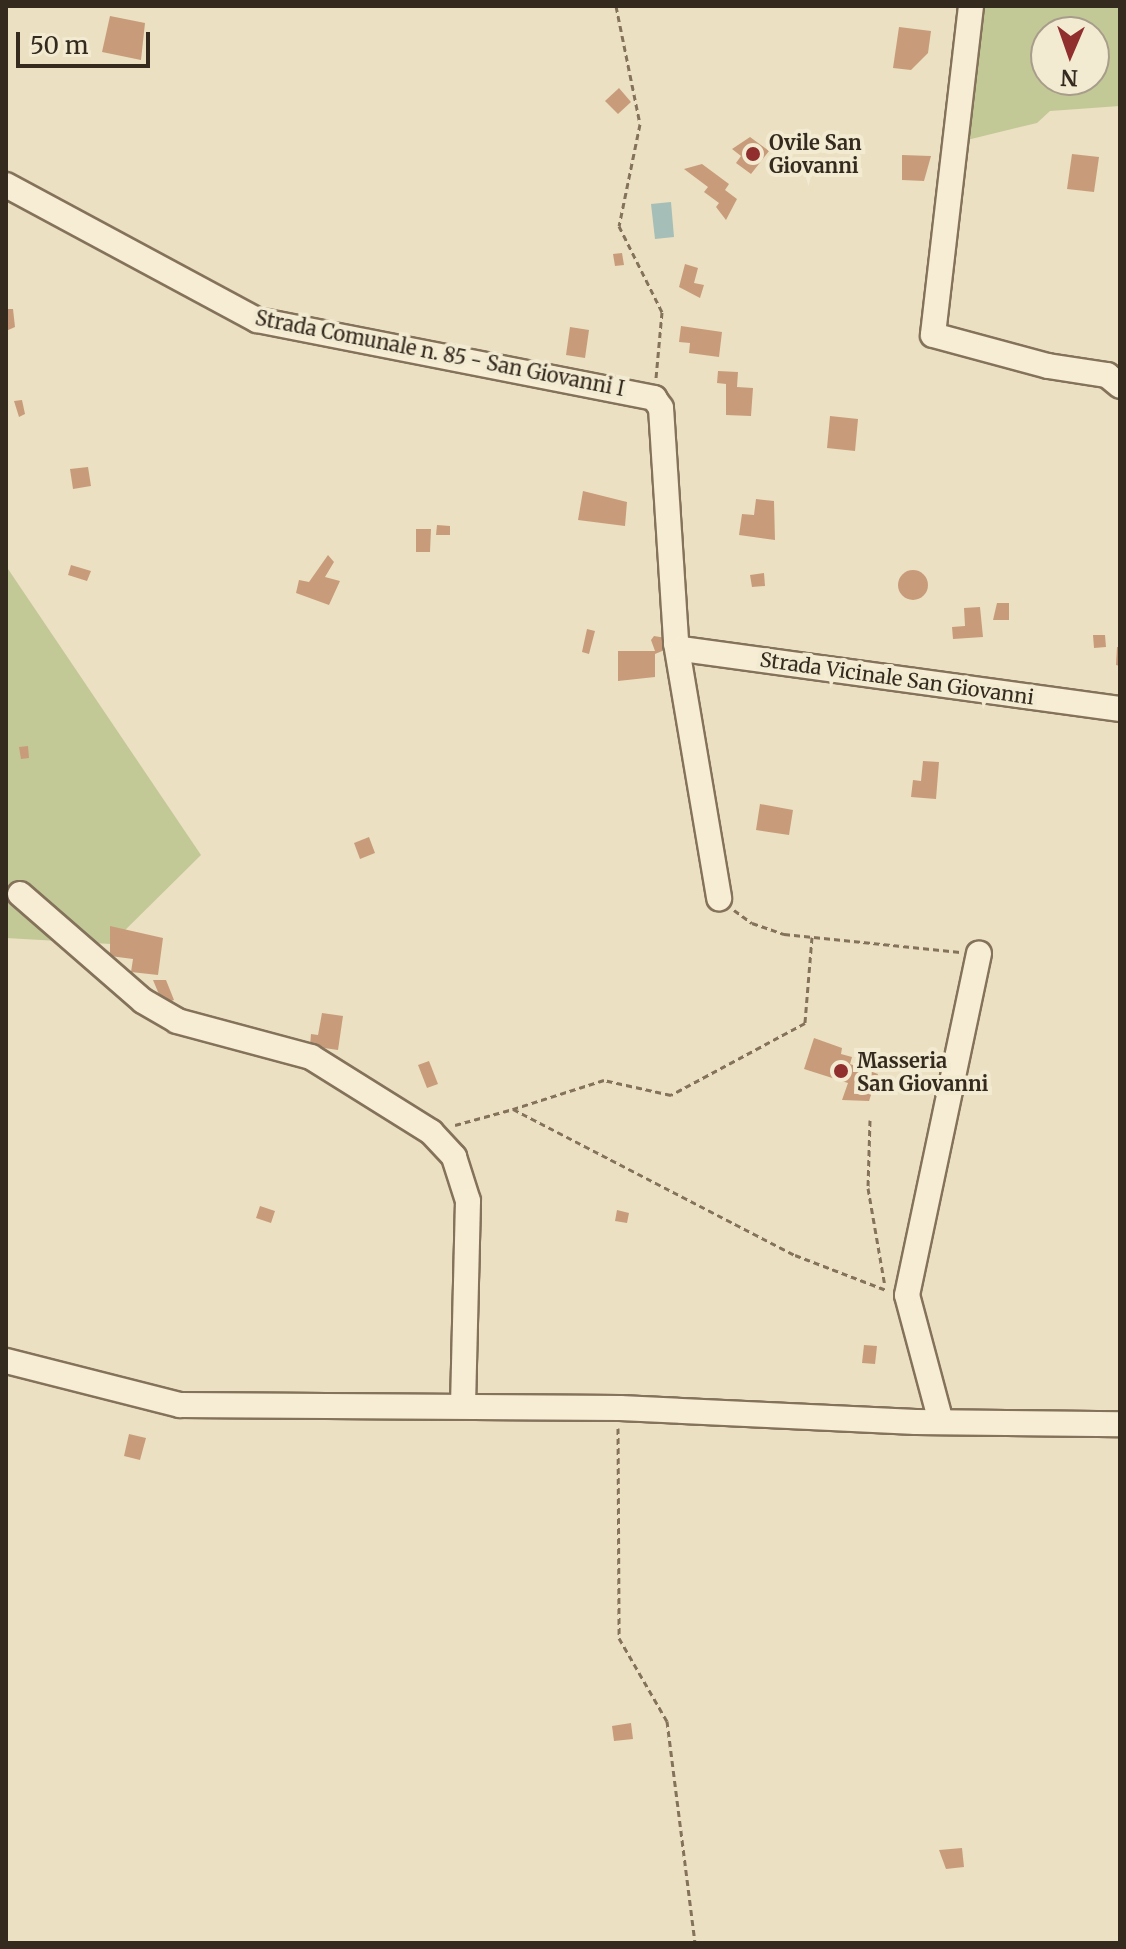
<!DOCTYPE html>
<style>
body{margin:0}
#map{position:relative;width:1126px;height:1949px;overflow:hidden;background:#ebe0c2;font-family:Merriweather,serif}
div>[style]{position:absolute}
.green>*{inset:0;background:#c2c997}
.water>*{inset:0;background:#a5beb7}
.building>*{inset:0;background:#c89c7a}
.round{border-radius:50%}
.path>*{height:3px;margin-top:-1.5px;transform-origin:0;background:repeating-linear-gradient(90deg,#84725b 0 6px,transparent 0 10px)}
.roads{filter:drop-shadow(2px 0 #84725b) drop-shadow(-2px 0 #84725b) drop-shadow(0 2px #84725b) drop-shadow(0 -2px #84725b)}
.minor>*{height:24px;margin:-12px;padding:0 12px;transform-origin:12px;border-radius:12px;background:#f7edd5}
.dots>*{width:22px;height:22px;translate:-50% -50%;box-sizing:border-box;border:4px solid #f3ead2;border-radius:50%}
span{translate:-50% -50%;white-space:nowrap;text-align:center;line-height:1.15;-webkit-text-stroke:8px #f3ead2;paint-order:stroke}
.poi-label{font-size:20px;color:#352a1e;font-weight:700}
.left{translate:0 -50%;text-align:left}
.street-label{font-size:20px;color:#352a1e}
.frame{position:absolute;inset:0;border:8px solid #352a1e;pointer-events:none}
.north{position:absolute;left:1030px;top:16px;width:80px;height:80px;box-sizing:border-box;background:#f3ead2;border:2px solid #a79d8a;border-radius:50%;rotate:182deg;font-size:22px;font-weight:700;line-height:32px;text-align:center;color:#352a1e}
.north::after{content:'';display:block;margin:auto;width:28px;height:36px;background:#902f2e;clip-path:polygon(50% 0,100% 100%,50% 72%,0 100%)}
.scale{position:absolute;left:16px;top:32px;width:134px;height:36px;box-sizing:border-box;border:4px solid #352a1e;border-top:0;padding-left:10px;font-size:24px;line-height:28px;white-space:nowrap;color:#352a1e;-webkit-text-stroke:6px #f3ead2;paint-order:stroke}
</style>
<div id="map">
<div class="green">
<div style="clip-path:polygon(evenodd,969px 6px,1120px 6px,1120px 106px,1050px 111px,1037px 123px,967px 140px,969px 6px,1046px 32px,1094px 32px,1094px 80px,1046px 80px,1046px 32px)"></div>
<div style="clip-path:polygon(6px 566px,201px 855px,111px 944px,6px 938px)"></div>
</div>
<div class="water">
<div style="clip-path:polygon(671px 202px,674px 237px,655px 239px,651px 204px)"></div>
</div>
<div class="building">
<div style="clip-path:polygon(110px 16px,145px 23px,141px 60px,102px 52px)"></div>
<div style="clip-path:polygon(899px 27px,931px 31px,928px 53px,911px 70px,893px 68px)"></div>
<div style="clip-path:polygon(619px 88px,631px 102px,618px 114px,605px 101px)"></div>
<div style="clip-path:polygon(750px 137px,769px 151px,751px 174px,736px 163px,741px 156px,732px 149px)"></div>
<div style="clip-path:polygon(1072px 154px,1099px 157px,1094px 192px,1067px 189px)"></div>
<div style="clip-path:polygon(902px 155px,931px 156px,924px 181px,902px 180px)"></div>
<div style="clip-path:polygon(702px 164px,729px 184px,725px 190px,737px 199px,726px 220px,716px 207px,719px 203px,704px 192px,708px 187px,684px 169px)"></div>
<div style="clip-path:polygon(622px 253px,624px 265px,615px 266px,613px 254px)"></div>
<div style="clip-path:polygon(685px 264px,698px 268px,694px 283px,704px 285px,700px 298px,679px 287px)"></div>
<div style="clip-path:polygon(6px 309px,13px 309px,15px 327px,6px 331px)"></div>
<div style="clip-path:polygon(681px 326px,722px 332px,719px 357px,689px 353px,690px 343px,679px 342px)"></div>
<div style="clip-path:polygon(570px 327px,589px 330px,585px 358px,566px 355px)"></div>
<div style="clip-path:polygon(718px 371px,738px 372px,737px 387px,753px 388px,751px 416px,726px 415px,726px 384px,717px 383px)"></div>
<div style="clip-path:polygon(22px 400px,25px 414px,19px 417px,14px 401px)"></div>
<div style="clip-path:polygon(830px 416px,858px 419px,855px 451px,827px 448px)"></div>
<div style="clip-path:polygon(88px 467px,91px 486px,73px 489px,70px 469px)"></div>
<div style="clip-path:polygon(583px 491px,627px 502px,625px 526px,578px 520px)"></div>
<div style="clip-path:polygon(756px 499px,774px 501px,775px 540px,739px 535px,742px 514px,754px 515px)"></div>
<div style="clip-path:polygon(437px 525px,450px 526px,450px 535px,436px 535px)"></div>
<div style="clip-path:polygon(416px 529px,431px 529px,430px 552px,416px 552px)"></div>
<div style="clip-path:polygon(328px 555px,334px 562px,325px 577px,340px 581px,329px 605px,296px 593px,299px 580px,309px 582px)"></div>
<div style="clip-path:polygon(71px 565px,91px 571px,87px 581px,68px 575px)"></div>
<div class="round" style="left:898px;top:570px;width:30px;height:30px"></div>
<div style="clip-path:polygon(764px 573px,765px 586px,752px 587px,750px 575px)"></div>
<div style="clip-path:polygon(997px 603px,1009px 603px,1009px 620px,993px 620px)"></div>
<div style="clip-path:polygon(980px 607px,983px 637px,953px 639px,952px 627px,965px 626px,964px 608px)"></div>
<div style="clip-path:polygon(587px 629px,595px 631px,589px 654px,582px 652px)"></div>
<div style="clip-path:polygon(1093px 635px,1105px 635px,1106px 647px,1094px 648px)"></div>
<div style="clip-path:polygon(654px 636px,666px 638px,667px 649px,655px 654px,655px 677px,618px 681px,618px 651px,655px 651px,651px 640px)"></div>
<div style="clip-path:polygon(1117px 647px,1120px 647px,1120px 666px,1116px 665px)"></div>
<div style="clip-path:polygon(28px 746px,29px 758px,21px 759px,19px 747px)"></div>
<div style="clip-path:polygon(923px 761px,939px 762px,936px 799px,911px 797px,913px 780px,921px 781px)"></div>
<div style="clip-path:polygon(760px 804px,793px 810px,789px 835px,756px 830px)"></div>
<div style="clip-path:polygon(369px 837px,375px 853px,360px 859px,354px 843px)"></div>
<div style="clip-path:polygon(110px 926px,163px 938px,158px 975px,131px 972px,133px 959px,110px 956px)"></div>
<div style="clip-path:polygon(153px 980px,166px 980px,174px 1000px,163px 1004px)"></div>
<div style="clip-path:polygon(322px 1013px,343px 1016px,338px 1050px,310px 1046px,311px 1034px,318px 1035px)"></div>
<div style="clip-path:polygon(814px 1038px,842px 1048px,841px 1054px,852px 1057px,850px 1064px,878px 1074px,869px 1101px,842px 1100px,848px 1083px,804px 1069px)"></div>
<div style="clip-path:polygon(429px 1061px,438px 1084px,427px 1088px,418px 1065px)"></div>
<div style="clip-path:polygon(260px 1206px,275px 1211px,271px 1223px,256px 1218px)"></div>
<div style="clip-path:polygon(617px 1210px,629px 1213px,627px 1223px,615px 1221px)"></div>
<div style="clip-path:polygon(864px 1345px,877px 1346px,875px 1364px,862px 1363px)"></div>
<div style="clip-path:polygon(129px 1434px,146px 1438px,140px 1460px,124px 1456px)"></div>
<div style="clip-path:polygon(631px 1723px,633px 1739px,614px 1741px,612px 1726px)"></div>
<div style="clip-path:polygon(962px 1848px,964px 1867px,946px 1869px,939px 1850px)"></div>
</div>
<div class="path">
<div style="left:616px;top:6px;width:120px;rotate:78.5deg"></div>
<div style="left:640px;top:124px;width:104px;rotate:101.6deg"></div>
<div style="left:619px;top:226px;width:96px;rotate:63.4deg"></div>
<div style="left:662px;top:312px;width:66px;rotate:95.2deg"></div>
<div style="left:734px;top:910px;width:22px;rotate:36deg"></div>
<div style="left:752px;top:923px;width:34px;rotate:19deg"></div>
<div style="left:784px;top:934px;width:177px;rotate:5.8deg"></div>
<div style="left:812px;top:937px;width:86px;rotate:94.7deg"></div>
<div style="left:805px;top:1023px;width:152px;rotate:151.8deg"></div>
<div style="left:671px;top:1095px;width:69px;rotate:-167.4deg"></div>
<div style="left:604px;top:1080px;width:96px;rotate:162.3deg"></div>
<div style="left:513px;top:1109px;width:318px;rotate:27.4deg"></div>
<div style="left:795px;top:1255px;width:97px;rotate:21deg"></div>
<div style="left:870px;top:1120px;width:68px;rotate:91.7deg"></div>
<div style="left:868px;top:1188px;width:99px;rotate:80.2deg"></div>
<div style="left:455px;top:1125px;width:60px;rotate:-15.4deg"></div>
<div style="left:618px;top:1428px;width:210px;rotate:89.7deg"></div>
<div style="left:619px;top:1638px;width:96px;rotate:60deg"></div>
<div style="left:667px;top:1721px;width:224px;rotate:82.8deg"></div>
</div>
<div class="roads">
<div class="minor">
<div style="left:971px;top:6px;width:331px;rotate:96.6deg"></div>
<div style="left:933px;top:335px;width:119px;rotate:15.1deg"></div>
<div style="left:1048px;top:366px;width:60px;rotate:8.7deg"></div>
<div style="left:1107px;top:375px;width:17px;rotate:40deg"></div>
<div style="left:6px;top:185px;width:285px;rotate:28.3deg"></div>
<div style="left:257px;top:320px;width:405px;rotate:11.1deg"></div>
<div style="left:654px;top:398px;width:12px;rotate:55deg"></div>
<div style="left:661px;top:408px;width:235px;rotate:86.3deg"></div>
<div style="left:676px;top:643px;width:259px;rotate:80.4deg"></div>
<div style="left:676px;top:643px;width:8px;rotate:45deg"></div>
<div style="left:682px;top:649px;width:442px;rotate:7.8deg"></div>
<div style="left:20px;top:894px;width:163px;rotate:41deg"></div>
<div style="left:143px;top:1001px;width:39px;rotate:30deg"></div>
<div style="left:177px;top:1021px;width:139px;rotate:15deg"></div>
<div style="left:311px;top:1057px;width:142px;rotate:32deg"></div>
<div style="left:431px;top:1132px;width:34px;rotate:47deg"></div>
<div style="left:454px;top:1157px;width:46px;rotate:72.3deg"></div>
<div style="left:468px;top:1201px;width:205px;rotate:91.4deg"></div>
<div style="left:6px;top:1361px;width:179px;rotate:14.2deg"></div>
<div style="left:180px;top:1405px;width:440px;rotate:0.4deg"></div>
<div style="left:620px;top:1408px;width:296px;rotate:2.7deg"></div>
<div style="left:916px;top:1422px;width:204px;rotate:0.6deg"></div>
<div style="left:941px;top:1422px;width:131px;rotate:-105deg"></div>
<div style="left:907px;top:1295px;width:349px;rotate:-78.1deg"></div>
</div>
</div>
<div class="dots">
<div style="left:753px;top:154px;background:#902f2e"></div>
<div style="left:841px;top:1071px;background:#902f2e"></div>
</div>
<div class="poi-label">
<span class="left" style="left:769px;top:154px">Ovile San<br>Giovanni</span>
<span class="left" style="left:857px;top:1072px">Masseria<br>San Giovanni</span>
</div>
<div class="street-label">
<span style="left:440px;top:353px;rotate:11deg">Strada Comunale n. 85 - San Giovanni I</span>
<span style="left:897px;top:678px;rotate:8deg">Strada Vicinale San Giovanni</span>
</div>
<div class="frame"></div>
<div class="north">N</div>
<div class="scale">50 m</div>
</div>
